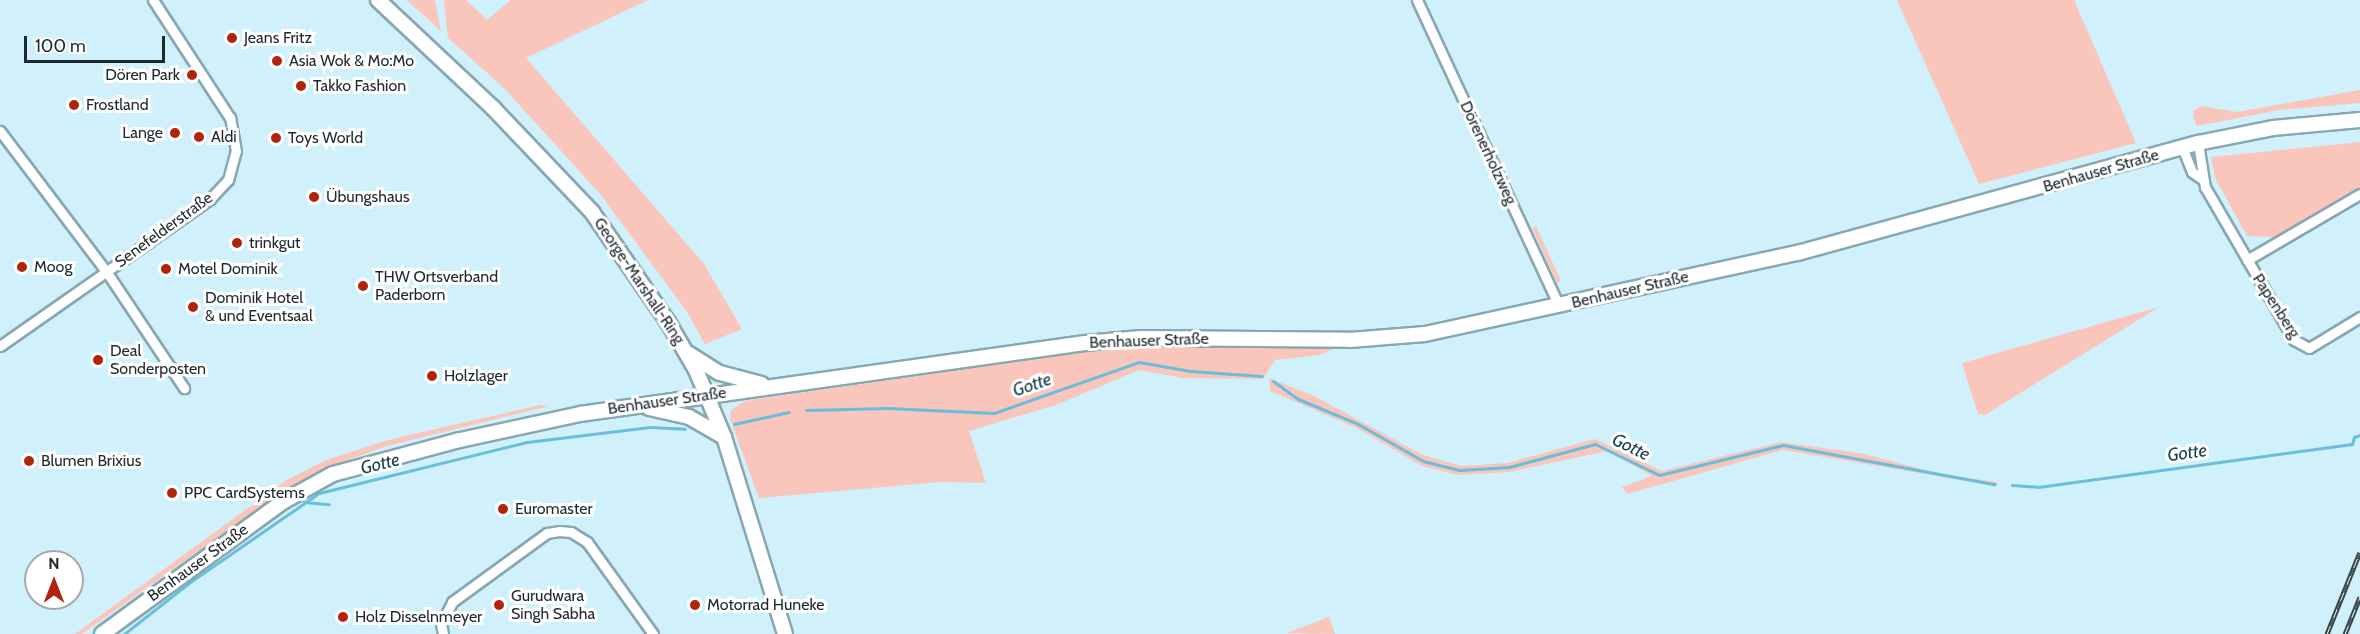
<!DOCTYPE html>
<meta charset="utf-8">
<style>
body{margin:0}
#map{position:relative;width:2360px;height:634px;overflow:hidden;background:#d0f1fc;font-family:Cabin,sans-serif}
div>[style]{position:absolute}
.green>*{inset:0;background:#fac5ba}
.stream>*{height:3px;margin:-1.5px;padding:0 1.5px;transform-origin:1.5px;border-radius:1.5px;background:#69bfdb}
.roads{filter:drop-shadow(2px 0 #88a7b1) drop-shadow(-2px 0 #88a7b1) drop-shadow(0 2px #88a7b1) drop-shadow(0 -2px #88a7b1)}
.street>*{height:9px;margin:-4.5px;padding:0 4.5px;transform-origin:4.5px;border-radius:4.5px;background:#fff}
.secondary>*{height:14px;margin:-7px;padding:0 7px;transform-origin:7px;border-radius:7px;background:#fff}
.rail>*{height:5px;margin-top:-2.5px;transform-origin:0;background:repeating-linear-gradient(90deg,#fff 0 9px,#36454a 0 18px);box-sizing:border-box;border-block:2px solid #36454a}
.dots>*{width:16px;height:16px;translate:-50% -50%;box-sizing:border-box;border:3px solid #fff;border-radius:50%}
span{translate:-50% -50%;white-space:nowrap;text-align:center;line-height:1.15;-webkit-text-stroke:6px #fff;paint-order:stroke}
.poi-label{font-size:16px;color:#1d292d}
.left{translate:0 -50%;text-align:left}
.right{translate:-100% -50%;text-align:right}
.street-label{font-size:16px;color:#1d292d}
.water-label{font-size:18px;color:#19414d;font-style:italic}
.north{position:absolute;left:24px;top:550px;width:60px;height:60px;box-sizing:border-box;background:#fff;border:2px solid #a5a9ab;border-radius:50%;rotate:0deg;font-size:16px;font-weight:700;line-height:24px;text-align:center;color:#1d292d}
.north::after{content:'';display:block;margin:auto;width:21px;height:27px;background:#b1240b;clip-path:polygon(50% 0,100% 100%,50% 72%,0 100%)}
.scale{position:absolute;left:24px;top:36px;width:141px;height:27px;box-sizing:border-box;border:3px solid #1d292d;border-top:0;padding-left:8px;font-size:18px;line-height:21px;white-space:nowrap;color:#1d292d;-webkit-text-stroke:4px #fff;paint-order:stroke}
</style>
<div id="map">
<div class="green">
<div style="clip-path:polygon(407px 0,435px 0,441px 31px)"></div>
<div style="clip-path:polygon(444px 0,466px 0,487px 20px,511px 0,648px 0,526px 58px,704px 264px,742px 329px,705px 344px,687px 312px,601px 195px,504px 88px,448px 38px)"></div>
<div style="clip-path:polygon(1897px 0,2074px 0,2136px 143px,1979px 184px)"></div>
<div style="clip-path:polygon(2360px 90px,2360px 103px,2279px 110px,2197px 126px,2194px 119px,2193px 111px,2201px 106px,2237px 112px)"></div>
<div style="clip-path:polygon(2360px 142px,2360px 188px,2274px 237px,2247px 236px,2215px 178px,2211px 157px)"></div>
<div style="clip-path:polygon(1536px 226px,1561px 281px,1557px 283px,1532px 228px)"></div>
<div style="clip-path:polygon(2159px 307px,1985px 415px,1978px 414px,1962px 363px)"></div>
<div style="clip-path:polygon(1140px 344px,1338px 347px,1319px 355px,1275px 360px,1263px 379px,1183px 378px,1139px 370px,1056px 405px,969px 431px,986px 483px,941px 482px,759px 498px,730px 419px,731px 410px,745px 401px)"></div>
<div style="clip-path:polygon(1269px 378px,1314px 396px,1423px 455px,1461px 466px,1508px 463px,1595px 439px,1662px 471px,1781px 442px,1864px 454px,1940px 474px,1997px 482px,1997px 486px,1783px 450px,1627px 494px,1622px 487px,1652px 476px,1607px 451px,1509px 472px,1458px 475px,1422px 466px,1357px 428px,1270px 391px)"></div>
<div style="clip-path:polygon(540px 405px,549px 406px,387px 446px,328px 467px,285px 489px,82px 634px,75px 634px,285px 481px,326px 460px,388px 440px)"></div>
<div style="clip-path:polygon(1329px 617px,1335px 634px,1286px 633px)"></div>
</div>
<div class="stream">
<div style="left:1273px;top:381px;width:31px;rotate:36deg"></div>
<div style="left:1298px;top:399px;width:65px;rotate:22.6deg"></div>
<div style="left:1358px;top:424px;width:75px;rotate:29.6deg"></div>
<div style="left:1423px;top:461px;width:38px;rotate:14deg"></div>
<div style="left:1460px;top:470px;width:49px;rotate:-3.5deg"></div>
<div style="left:1509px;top:467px;width:89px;rotate:-15deg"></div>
<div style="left:1595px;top:444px;width:71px;rotate:25.8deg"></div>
<div style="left:1659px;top:475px;width:128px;rotate:-13.6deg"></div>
<div style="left:1783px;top:445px;width:215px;rotate:10.5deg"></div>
<div style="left:806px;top:410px;width:82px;rotate:-1.4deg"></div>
<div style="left:888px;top:408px;width:106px;rotate:2.7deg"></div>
<div style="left:994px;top:413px;width:154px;rotate:-19.4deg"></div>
<div style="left:1139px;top:362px;width:52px;rotate:10deg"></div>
<div style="left:1190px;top:371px;width:72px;rotate:4deg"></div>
<div style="left:734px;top:424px;width:56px;rotate:-12.3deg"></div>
<div style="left:2012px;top:485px;width:26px;rotate:4deg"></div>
<div style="left:2038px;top:487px;width:317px;rotate:-7.8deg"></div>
<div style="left:2352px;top:444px;width:7px;rotate:-74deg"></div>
<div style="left:2354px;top:437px;width:6px;rotate:-18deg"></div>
<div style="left:304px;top:502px;width:25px;rotate:5deg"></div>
<div style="left:124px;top:634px;width:84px;rotate:-38.2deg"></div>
<div style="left:190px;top:582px;width:157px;rotate:-34.6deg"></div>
<div style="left:319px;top:493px;width:214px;rotate:-13.8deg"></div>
<div style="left:527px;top:442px;width:124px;rotate:-7deg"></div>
<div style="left:650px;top:427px;width:35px;rotate:3deg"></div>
</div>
<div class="roads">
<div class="street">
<div style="left:1417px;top:0;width:337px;rotate:65.1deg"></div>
<div style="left:0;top:131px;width:176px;rotate:52.9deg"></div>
<div style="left:106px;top:271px;width:141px;rotate:56.3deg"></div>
<div style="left:2198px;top:143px;width:45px;rotate:81deg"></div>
<div style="left:2205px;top:187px;width:177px;rotate:59.8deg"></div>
<div style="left:2294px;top:340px;width:17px;rotate:28deg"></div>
<div style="left:2309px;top:348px;width:60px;rotate:-31.3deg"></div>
<div style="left:2182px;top:147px;width:27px;rotate:68deg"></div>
<div style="left:2192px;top:172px;width:12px;rotate:35deg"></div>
<div style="left:2247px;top:260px;width:131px;rotate:-30.3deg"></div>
<div style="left:0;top:346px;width:256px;rotate:-35deg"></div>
<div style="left:210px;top:199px;width:26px;rotate:-47deg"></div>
<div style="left:228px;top:180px;width:30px;rotate:-75deg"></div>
<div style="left:236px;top:151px;width:34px;rotate:-100deg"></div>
<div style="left:230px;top:118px;width:141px;rotate:-123.1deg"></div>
<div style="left:443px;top:634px;width:10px;rotate:-101deg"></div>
<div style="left:441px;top:624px;width:25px;rotate:-63deg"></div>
<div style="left:452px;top:602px;width:117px;rotate:-36deg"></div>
<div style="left:547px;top:533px;width:12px;rotate:-9deg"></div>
<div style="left:559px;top:531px;width:12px;rotate:5deg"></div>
<div style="left:571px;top:532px;width:19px;rotate:32deg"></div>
<div style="left:587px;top:542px;width:113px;rotate:54.3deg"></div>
</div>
<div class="secondary">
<div style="left:378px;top:0;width:158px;rotate:43.2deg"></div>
<div style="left:493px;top:108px;width:144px;rotate:46.4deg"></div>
<div style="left:592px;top:212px;width:134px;rotate:55.4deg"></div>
<div style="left:668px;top:322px;width:56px;rotate:59.7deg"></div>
<div style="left:696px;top:370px;width:73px;rotate:67.3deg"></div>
<div style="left:724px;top:437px;width:206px;rotate:72.8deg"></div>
<div style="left:689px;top:354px;width:36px;rotate:32deg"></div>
<div style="left:720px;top:373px;width:43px;rotate:14.7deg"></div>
<div style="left:649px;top:408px;width:41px;rotate:12.7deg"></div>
<div style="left:689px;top:417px;width:40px;rotate:29.7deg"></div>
<div style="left:102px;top:634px;width:225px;rotate:-36.2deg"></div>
<div style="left:284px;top:501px;width:56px;rotate:-28.9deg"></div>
<div style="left:333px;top:474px;width:131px;rotate:-15deg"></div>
<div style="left:460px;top:440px;width:123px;rotate:-12.2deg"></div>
<div style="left:580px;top:414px;width:510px;rotate:-8deg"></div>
<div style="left:1085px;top:343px;width:56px;rotate:-5.1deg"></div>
<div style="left:1141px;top:338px;width:209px;rotate:0.5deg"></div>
<div style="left:1350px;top:340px;width:75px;rotate:-4.6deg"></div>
<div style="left:1425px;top:334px;width:382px;rotate:-12.3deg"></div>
<div style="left:1798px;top:253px;width:415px;rotate:-15.4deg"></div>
<div style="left:2198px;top:143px;width:76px;rotate:-11.3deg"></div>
<div style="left:2273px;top:128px;width:87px;rotate:-5.3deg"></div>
</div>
</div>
<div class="rail">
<div style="left:2327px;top:634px;width:88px;rotate:-68.1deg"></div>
<div style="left:2345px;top:634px;width:40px;rotate:-68deg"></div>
</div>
<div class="dots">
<div style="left:232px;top:38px;background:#b1240b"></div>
<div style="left:277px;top:61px;background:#b1240b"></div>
<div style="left:192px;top:75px;background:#b1240b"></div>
<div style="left:301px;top:86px;background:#b1240b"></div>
<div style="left:74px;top:105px;background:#b1240b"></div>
<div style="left:175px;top:133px;background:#b1240b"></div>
<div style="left:199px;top:137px;background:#b1240b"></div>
<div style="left:276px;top:138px;background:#b1240b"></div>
<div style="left:314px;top:197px;background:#b1240b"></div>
<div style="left:237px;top:243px;background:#b1240b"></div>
<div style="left:22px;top:267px;background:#b1240b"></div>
<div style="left:166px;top:269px;background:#b1240b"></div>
<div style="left:363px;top:286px;background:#b1240b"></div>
<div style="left:193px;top:307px;background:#b1240b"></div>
<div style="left:98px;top:360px;background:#b1240b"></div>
<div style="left:432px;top:376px;background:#b1240b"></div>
<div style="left:29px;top:461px;background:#b1240b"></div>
<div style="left:172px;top:493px;background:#b1240b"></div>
<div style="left:503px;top:509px;background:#b1240b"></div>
<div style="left:499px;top:605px;background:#b1240b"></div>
<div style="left:695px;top:605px;background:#b1240b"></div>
<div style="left:343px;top:617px;background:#b1240b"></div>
</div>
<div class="poi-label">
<span class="left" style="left:244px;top:38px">Jeans Fritz</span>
<span class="left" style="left:289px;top:61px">Asia Wok &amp; Mo:Mo</span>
<span class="right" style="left:180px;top:75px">Dören Park</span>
<span class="left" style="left:313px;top:86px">Takko Fashion</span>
<span class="left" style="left:86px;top:105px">Frostland</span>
<span class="right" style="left:163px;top:133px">Lange</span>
<span class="left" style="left:211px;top:137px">Aldi</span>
<span class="left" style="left:288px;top:138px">Toys World</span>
<span class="left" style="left:326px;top:197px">Übungshaus</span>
<span class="left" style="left:249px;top:243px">trinkgut</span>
<span class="left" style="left:34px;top:267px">Moog</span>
<span class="left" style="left:178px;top:269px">Motel Dominik</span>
<span class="left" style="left:375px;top:286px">THW Ortsverband<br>Paderborn</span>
<span class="left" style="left:205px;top:307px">Dominik Hotel<br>&amp; und Eventsaal</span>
<span class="left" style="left:110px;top:360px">Deal<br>Sonderposten</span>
<span class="left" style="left:444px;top:376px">Holzlager</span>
<span class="left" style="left:41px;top:461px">Blumen Brixius</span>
<span class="left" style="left:184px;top:493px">PPC CardSystems</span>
<span class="left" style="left:515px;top:509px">Euromaster</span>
<span class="left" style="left:511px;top:605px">Gurudwara<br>Singh Sabha</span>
<span class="left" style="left:707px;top:605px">Motorrad Huneke</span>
<span class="left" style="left:355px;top:617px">Holz Disselnmeyer</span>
</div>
<div class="street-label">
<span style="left:1488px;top:153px;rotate:65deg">Dörenerholzweg</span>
<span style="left:2101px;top:171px;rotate:-16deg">Benhauser Straße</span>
<span style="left:164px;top:230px;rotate:-36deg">Senefelderstraße</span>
<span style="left:639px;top:281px;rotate:56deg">George-Marshall-Ring</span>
<span style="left:1630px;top:290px;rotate:-13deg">Benhauser Straße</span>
<span style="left:2276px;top:306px;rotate:57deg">Papenberg</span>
<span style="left:1149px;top:341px;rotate:-2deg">Benhauser Straße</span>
<span style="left:667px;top:401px;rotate:-8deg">Benhauser Straße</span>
<span style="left:198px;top:563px;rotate:-36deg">Benhauser Straße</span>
</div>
<div class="water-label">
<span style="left:1032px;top:385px;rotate:-19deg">Gotte</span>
<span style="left:1631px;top:447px;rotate:26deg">Gotte</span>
<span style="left:2187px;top:453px;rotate:-8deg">Gotte</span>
<span style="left:380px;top:464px;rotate:-14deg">Gotte</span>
</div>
<div class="north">N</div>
<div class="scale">100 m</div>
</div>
